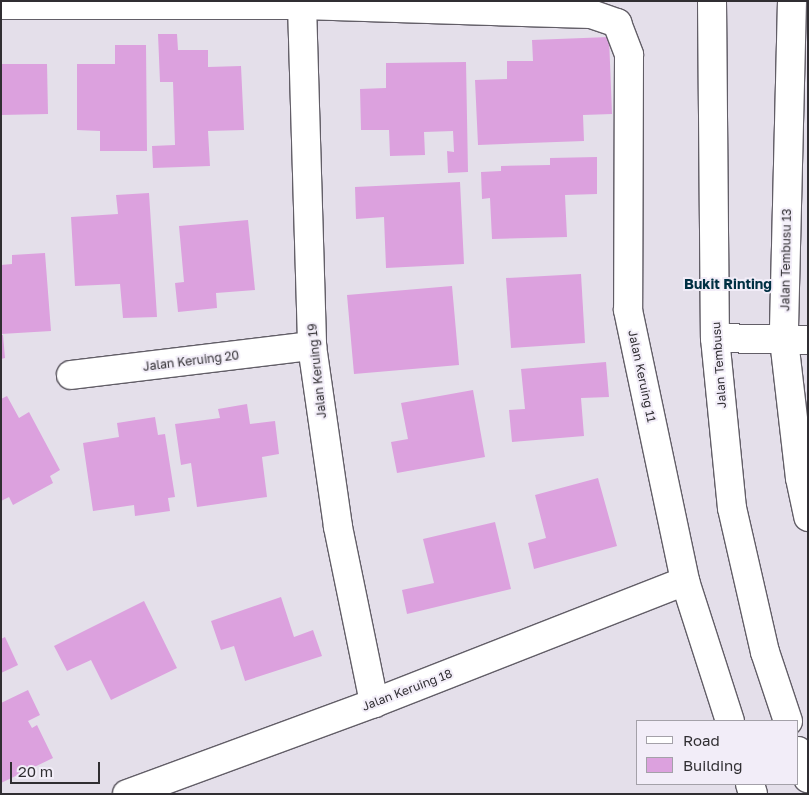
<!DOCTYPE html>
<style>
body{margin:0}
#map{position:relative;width:809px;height:795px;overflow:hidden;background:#e4dfea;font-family:"Golos Text",sans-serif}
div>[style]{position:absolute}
.building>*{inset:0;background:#dca1de}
.roads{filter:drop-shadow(1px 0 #625e67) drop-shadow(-1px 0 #625e67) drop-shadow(0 1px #625e67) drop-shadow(0 -1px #625e67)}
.minor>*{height:28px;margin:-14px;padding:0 14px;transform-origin:14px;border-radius:14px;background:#fff}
span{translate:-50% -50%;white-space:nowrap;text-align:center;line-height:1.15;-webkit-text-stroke:4px #f2edf8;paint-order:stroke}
.street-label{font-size:12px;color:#302e32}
.neighbourhood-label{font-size:14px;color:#003043;font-weight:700}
.frame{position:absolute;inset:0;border:2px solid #302e32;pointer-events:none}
.legend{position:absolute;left:636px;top:720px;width:162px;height:65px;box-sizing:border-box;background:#f2edf8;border:1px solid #a4a1a9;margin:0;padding:6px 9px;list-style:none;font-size:15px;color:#302e32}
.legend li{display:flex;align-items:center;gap:10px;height:25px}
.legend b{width:25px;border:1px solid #a4a1a9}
.scale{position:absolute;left:10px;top:762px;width:90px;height:22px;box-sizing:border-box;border:2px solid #302e32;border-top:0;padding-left:6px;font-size:15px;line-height:18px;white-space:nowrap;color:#302e32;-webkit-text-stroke:4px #f2edf8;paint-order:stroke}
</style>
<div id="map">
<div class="building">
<div style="clip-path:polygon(158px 34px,177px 34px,178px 50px,208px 50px,208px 67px,241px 66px,244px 130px,208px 131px,210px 166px,153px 168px,152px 146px,175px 145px,173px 82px,160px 82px)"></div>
<div style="clip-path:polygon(609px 37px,612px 114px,583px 115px,584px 141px,478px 145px,475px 80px,507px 79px,507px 61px,533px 61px,532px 40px)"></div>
<div style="clip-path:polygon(115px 45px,146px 45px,147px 151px,100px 151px,100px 131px,77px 130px,77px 64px,115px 64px)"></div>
<div style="clip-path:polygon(466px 62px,468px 172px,448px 173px,447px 151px,454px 152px,453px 131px,424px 132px,425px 155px,390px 156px,389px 130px,361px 130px,360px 89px,386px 88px,386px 63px)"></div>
<div style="clip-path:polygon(1px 64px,47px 64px,48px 114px,1px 115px)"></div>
<div style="clip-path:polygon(597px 157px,597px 194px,565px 195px,567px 237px,492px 239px,490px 198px,482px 199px,481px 172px,501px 171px,501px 166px,550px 165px,550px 158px)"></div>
<div style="clip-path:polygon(460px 182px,464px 264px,386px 268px,384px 217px,356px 219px,355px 187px)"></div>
<div style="clip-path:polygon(149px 193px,157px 317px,123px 318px,120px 284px,75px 286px,71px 217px,118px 214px,116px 195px)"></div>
<div style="clip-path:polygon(248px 220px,255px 290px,216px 293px,217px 308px,178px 312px,175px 283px,184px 282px,179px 226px)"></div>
<div style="clip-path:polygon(45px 253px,51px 331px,1px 334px,1px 265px,12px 264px,12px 255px)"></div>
<div style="clip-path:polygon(581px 274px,585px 343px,511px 348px,506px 278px)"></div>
<div style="clip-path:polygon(452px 286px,459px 365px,354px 374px,347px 295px)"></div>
<div style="clip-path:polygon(1px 335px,3px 335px,5px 358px,1px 359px)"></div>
<div style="clip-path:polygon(606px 362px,609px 397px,581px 398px,584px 436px,512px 442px,509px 410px,525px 409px,521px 369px)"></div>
<div style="clip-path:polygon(473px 390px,485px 457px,397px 473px,391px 442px,408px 439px,401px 403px)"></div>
<div style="clip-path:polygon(7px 396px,19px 418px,29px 412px,60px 470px,50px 476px,53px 483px,13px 505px,9px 497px,1px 501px,1px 399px)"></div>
<div style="clip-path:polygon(247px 404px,250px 424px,275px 421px,279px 454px,262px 457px,267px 497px,197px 507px,191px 463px,181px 465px,175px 424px,220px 418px,218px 409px)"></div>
<div style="clip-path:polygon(155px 417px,158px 435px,165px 434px,175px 497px,168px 498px,170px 511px,135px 516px,134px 505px,93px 511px,83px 443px,119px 437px,117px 423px)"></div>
<div style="clip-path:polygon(598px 478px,617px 546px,534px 569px,528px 543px,546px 538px,535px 495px)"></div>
<div style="clip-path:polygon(495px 522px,511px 589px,407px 614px,402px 590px,434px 583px,423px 539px)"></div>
<div style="clip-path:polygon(281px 597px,294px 637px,313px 630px,322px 656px,245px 681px,234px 646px,221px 650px,211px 621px)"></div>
<div style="clip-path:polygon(144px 601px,177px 668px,111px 700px,91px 660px,67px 671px,54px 646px)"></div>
<div style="clip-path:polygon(5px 637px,18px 665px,1px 673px,1px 639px)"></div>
<div style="clip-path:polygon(28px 690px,40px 715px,28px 721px,32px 728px,37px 725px,53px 758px,1px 783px,1px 703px)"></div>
</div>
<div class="roads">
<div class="minor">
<div style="left:712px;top:1px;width:337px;rotate:89.5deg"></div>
<div style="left:715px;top:338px;width:171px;rotate:84.3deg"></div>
<div style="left:732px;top:508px;width:148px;rotate:77.1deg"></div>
<div style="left:765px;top:652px;width:73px;rotate:71.6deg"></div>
<div style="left:792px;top:1px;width:339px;rotate:91.4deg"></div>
<div style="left:784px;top:340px;width:139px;rotate:83.4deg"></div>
<div style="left:800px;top:478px;width:40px;rotate:78deg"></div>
<div style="left:1px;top:5px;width:301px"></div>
<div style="left:302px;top:5px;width:289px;rotate:1.8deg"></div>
<div style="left:591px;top:14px;width:28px;rotate:19deg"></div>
<div style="left:617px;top:23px;width:34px;rotate:69deg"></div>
<div style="left:629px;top:55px;width:255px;rotate:90.2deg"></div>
<div style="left:628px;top:310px;width:277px;rotate:78.1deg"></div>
<div style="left:685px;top:581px;width:147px;rotate:72.2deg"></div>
<div style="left:302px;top:5px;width:341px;rotate:88.3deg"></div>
<div style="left:312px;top:346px;width:183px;rotate:81.8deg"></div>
<div style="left:338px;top:527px;width:180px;rotate:78.4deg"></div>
<div style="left:715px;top:338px;width:93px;rotate:1.2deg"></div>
<div style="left:71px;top:375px;width:243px;rotate:-6.9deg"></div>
<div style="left:798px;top:751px;width:29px;rotate:70deg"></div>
<div style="left:750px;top:784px;width:10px;rotate:73deg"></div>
<div style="left:127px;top:794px;width:263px;rotate:-20.2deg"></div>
<div style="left:374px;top:703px;width:334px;rotate:-21.4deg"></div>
</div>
</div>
<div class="street-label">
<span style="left:786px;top:260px;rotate:-89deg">Jalan Tembusu 13</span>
<span style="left:191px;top:361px;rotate:-7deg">Jalan Keruing 20</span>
<span style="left:719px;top:365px;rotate:-94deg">Jalan Tembusu</span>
<span style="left:317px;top:371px;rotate:-96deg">Jalan Keruing 19</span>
<span style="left:642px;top:376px;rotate:78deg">Jalan Keruing 11</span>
<span style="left:407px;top:690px;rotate:-21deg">Jalan Keruing 18</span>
</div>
<div class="neighbourhood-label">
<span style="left:728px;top:284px">Bukit Rinting</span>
</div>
<div class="frame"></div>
<ul class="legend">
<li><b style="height:6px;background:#fff"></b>Road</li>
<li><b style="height:14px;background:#dca1de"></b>Building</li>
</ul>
<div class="scale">20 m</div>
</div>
